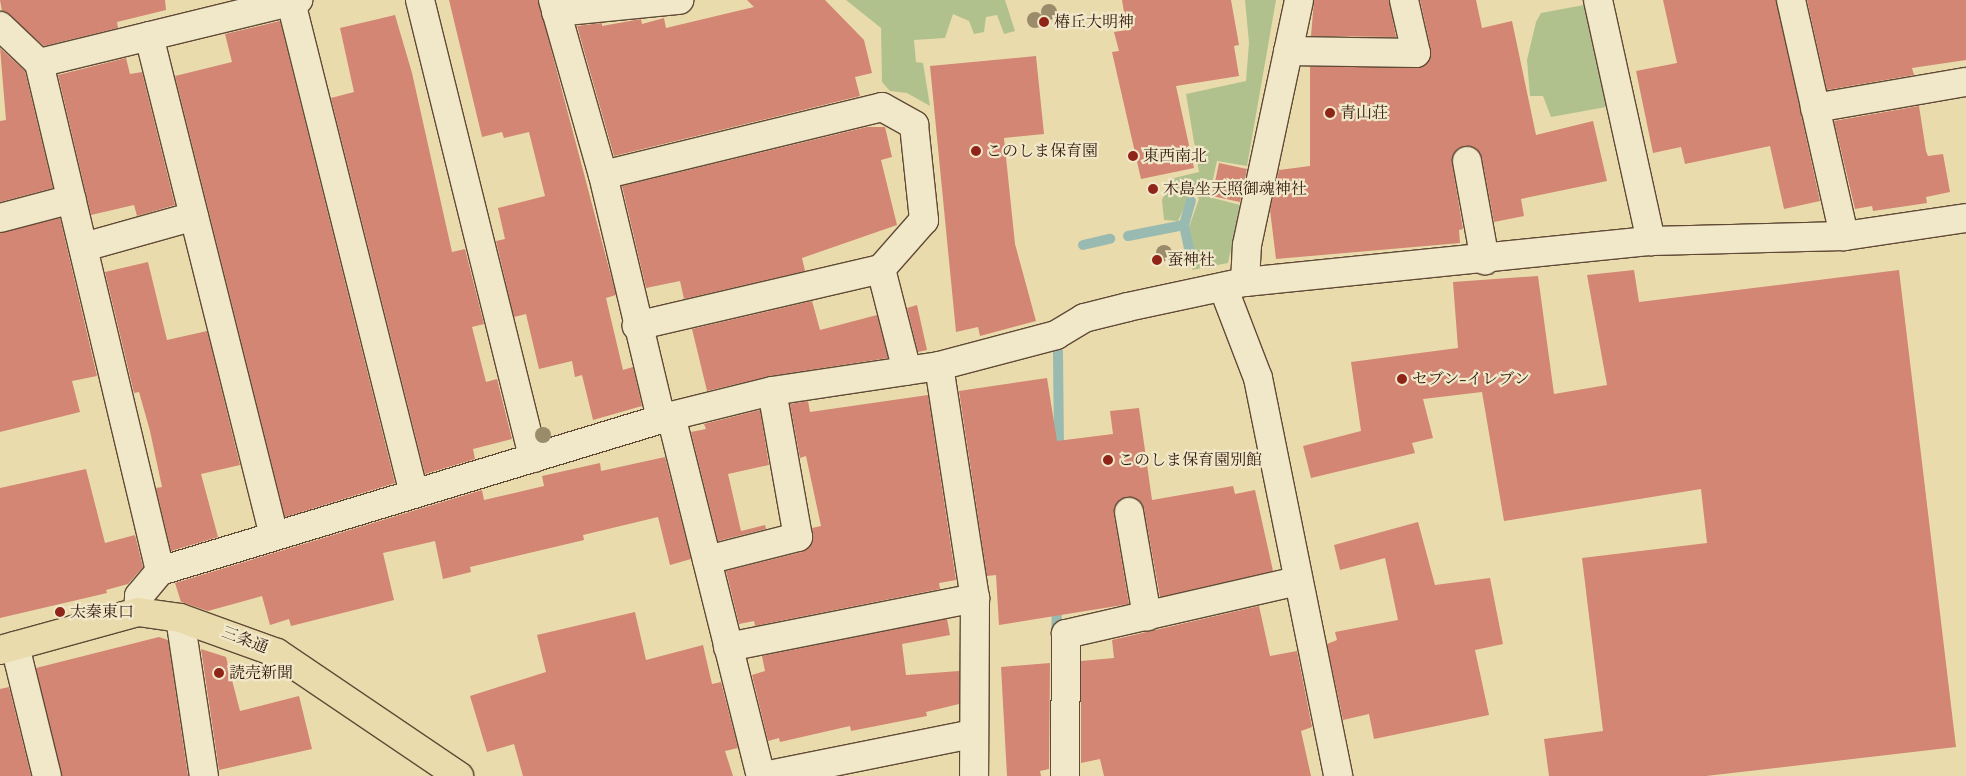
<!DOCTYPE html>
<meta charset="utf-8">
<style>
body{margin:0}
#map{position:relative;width:1966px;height:776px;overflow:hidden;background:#eadbad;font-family:Cardo,"Noto Serif JP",serif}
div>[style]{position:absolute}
.green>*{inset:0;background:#b1c18e}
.stream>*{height:10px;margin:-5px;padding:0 5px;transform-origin:5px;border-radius:5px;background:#99bab1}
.building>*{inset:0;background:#d28673}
.roads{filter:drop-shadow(1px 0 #604a36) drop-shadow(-1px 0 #604a36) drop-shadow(0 1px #604a36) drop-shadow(0 -1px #604a36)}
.minor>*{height:28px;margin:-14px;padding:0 14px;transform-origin:14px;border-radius:14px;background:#f1e8ca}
.major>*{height:28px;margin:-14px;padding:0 14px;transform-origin:14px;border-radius:14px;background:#eadbad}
.trees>*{width:16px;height:16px;margin:-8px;border-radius:50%;background:#9a8c6a}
.dots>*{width:14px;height:14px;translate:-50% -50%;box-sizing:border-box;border:2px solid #f1e8ca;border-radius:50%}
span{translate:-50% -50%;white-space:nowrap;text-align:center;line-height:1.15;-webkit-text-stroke:4.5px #f1e8ca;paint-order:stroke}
.poi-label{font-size:16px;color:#32190e}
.left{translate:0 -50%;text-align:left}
.street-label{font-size:16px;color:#32190e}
</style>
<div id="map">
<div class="green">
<div style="clip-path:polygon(846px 0,1005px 0,1015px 31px,1004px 34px,997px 15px,986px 17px,984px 32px,974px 34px,969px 21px,953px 14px,945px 38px,914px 40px,916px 62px,923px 63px,930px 106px,907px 93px,890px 91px,882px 82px,881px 28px)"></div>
<div style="clip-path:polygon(1245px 0,1276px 0,1247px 166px,1217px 161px,1209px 197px,1240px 205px,1228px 263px,1192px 270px,1195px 255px,1189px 227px,1199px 199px,1196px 194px,1190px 195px,1178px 221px,1164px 220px,1162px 200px,1170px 179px,1199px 172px,1186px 94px,1246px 81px,1249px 43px)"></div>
<div style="clip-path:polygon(1584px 5px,1606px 107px,1551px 117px,1543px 96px,1530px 96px,1527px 60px,1536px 22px,1541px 13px)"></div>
</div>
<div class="stream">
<div style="left:1184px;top:225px;width:25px;rotate:78deg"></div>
<div style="left:1128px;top:236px;width:57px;rotate:-11.1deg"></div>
<div style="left:1184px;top:225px;width:25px;rotate:-74deg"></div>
<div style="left:1083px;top:245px;width:28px;rotate:-13deg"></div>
<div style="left:1058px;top:352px;width:101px;rotate:89.4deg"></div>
<div style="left:1056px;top:638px;width:35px;rotate:-88deg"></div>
</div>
<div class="building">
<div style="clip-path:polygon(0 0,165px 0,166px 10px,117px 22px,118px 28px,44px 46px,2px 11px)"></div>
<div style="clip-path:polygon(449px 0,538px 0,616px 295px,606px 298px,623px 370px,633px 367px,642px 406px,593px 420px,582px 375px,575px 377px,572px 361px,539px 369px,526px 314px,514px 317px,496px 241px,505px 239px,498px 208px,545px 196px,529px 132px,504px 138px,502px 132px,482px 137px)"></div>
<div style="clip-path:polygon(747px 0,825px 0,864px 40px,872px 73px,855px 77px,860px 96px,614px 156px,577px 26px,602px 23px,602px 26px,641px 19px,642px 24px,664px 18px,666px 28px,754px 7px)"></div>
<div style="clip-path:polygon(1122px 0,1231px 0,1239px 45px,1234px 46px,1239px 76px,1176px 86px,1194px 168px,1141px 179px,1112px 52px,1119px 51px,1114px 32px,1127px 30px)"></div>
<div style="clip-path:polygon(1314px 0,1389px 0,1396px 37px,1311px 36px)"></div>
<div style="clip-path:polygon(1420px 0,1476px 0,1482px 28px,1512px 21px,1536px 135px,1593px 121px,1607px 181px,1521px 199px,1524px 216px,1494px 222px,1482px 158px,1473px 147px,1464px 146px,1457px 149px,1452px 163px,1463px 229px,1459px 230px,1460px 243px,1276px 259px,1270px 210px,1279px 170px,1310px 166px,1310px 67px,1424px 66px,1431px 50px)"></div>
<div style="clip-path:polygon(1663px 0,1776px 0,1820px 201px,1784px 209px,1770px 146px,1685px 164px,1681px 147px,1653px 153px,1636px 71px,1677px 63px)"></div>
<div style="clip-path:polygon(1807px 0,1966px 0,1966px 60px,1912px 68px,1914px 75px,1827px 90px)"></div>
<div style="clip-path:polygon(395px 15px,412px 73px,452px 252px,465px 249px,484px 324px,472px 327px,486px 382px,497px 379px,512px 439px,473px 449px,475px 459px,425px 474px,331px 98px,354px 92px,340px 28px)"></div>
<div style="clip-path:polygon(280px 21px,395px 483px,285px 517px,175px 76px,232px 62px,225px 34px)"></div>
<div style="clip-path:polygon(0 48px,25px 71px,53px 188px,0 202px,0 121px,6px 120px)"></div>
<div style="clip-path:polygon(1036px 56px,1044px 134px,1004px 138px,1015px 244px,1036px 321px,980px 336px,978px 327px,956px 332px,930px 66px)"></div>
<div style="clip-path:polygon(126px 58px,130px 74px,142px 72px,175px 205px,137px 216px,134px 205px,91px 215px,58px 75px)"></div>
<div style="clip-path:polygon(1919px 106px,1926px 151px,1928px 156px,1943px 154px,1950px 192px,1926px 197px,1927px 203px,1873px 211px,1872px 206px,1855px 209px,1834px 121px)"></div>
<div style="clip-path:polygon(867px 127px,885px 127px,892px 157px,881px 160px,897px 225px,802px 258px,805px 271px,684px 299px,680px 281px,646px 288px,622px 186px)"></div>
<div style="clip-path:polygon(1219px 163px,1247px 169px,1240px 202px,1212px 196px)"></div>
<div style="clip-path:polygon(60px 218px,97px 376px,72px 381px,80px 412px,0 432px,0 233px)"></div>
<div style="clip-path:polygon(148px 262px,167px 340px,207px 331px,240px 465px,201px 474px,218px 537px,171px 551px,156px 488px,162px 487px,150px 431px,139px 392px,134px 393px,105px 272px)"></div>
<div style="clip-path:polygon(1634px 270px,1639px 302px,1899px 270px,1956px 747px,1706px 776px,1549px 776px,1544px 739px,1603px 731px,1582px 558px,1707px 543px,1701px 489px,1504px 521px,1482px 392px,1423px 399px,1433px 438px,1412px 443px,1415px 453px,1311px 478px,1303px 446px,1361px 431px,1351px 362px,1458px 348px,1453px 282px,1538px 276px,1554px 394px,1607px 385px,1587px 275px)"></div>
<div style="clip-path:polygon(812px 301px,820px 330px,877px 315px,888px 358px,770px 376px,707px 391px,692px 329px)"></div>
<div style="clip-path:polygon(917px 305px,927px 350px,918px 352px,907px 308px)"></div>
<div style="clip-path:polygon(1047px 378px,1057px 441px,1113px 434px,1110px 411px,1139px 408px,1152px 500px,1233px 486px,1235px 494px,1255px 490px,1273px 571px,1160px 597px,1144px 509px,1135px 498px,1126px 497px,1115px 506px,1114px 515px,1129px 604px,999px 625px,996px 575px,987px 576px,959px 391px)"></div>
<div style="clip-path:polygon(928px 395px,956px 580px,939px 583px,940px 589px,755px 626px,754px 621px,739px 624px,726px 571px,802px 552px,813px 542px,812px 528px,821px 526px,806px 456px,800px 458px,790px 404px,808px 401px,810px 412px)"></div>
<div style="clip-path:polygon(760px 410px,769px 465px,728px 474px,741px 531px,765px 525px,766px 529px,718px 541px,691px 432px,706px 429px,704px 424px)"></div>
<div style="clip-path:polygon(665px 457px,691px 559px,670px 565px,658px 517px,583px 535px,584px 540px,470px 567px,471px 572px,443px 579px,435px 541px,383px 553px,394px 600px,291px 626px,289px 619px,270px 625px,262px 596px,208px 611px,181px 602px,175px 583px,482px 490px,484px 500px,544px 486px,542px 476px,600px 463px,601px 471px)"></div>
<div style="clip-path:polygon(86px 469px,105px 543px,135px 535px,143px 567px,128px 584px,106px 590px,107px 593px,0 618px,0 488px)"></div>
<div style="clip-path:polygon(1418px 522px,1435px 585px,1490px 578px,1503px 644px,1475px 650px,1489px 715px,1374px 739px,1369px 714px,1343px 720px,1327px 644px,1337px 640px,1335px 632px,1398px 620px,1385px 558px,1340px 570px,1334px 545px)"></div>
<div style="clip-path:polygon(1259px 606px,1270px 656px,1297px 651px,1312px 727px,1301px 731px,1311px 776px,1104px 776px,1100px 759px,1081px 763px,1081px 661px,1114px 658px,1112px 640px)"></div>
<div style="clip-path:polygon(635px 612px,646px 660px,703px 645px,712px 684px,721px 682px,738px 748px,725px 751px,733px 776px,523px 776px,514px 744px,487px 752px,470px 696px,546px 672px,537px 635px)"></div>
<div style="clip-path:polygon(947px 619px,950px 635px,902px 644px,906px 675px,959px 671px,959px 704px,926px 712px,927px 716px,851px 731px,850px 726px,780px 742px,779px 738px,768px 741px,752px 675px,765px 671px,762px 656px)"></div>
<div style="clip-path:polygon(159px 637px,168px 640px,188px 776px,62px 776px,36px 668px)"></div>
<div style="clip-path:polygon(201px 649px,226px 657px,240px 711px,299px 696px,312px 749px,219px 770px)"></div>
<div style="clip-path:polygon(1050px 663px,1049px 769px,1040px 771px,1041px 776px,1007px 776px,1001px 667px)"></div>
<div style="clip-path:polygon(9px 687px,31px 776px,0 776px,0 689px)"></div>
</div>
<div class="roads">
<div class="minor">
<div style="left:420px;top:0;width:472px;rotate:76.1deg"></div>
<div style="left:553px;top:0;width:182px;rotate:74.1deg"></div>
<div style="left:603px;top:175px;width:251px;rotate:76.6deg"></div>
<div style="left:1598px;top:0;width:247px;rotate:77.6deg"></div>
<div style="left:1791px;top:0;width:242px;rotate:77.3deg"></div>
<div style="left:291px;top:2px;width:507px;rotate:75.96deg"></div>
<div style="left:556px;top:12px;width:124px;rotate:-5.6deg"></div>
<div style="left:0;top:26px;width:54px;rotate:43.5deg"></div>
<div style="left:39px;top:63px;width:522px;rotate:76.6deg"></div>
<div style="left:149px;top:36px;width:515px;rotate:75.96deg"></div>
<div style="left:1288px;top:51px;width:128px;rotate:0.9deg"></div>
<div style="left:1416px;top:53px;width:54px;rotate:-102.8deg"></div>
<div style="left:39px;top:63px;width:267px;rotate:-13.7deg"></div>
<div style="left:1815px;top:108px;width:153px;rotate:-9.8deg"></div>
<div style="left:1467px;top:161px;width:101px;rotate:79.7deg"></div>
<div style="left:603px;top:175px;width:287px;rotate:-13.7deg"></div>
<div style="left:882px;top:107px;width:37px;rotate:29deg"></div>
<div style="left:914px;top:125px;width:96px;rotate:84deg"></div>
<div style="left:924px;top:220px;width:65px;rotate:131.3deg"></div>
<div style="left:881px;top:269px;width:251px;rotate:166.9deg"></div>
<div style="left:0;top:218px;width:74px;rotate:-14.8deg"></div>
<div style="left:84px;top:247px;width:114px;rotate:-15.7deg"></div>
<div style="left:881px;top:269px;width:105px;rotate:75.7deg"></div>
<div style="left:1245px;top:282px;width:37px;rotate:-87deg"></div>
<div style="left:1247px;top:245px;width:250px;rotate:-78deg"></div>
<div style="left:1223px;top:287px;width:97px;rotate:69deg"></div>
<div style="left:1258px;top:378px;width:406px;rotate:78.6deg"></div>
<div style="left:939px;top:366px;width:235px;rotate:81.2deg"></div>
<div style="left:975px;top:598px;width:178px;rotate:90.3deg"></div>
<div style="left:671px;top:416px;width:371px;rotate:76deg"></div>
<div style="left:1129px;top:512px;width:106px;rotate:80.2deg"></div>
<div style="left:707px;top:560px;width:94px;rotate:-14.2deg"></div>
<div style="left:798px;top:537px;width:148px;rotate:-100.1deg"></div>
<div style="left:138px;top:612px;width:16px;rotate:-86deg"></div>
<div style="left:139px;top:596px;width:33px;rotate:-50deg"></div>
<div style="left:160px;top:571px;width:534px;rotate:-16.87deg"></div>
<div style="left:671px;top:416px;width:104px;rotate:-13.9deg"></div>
<div style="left:772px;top:391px;width:169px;rotate:-8.5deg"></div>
<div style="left:939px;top:366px;width:121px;rotate:-14.8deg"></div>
<div style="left:1056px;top:335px;width:33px;rotate:-31deg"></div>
<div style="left:1084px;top:318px;width:45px;rotate:-14deg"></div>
<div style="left:1128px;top:307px;width:120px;rotate:-12.1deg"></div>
<div style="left:1245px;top:282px;width:408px;rotate:-5.8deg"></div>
<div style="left:1651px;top:241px;width:193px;rotate:-1.5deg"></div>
<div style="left:1844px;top:236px;width:123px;rotate:-8.4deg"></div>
<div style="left:180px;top:618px;width:160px;rotate:81.4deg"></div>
<div style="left:15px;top:646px;width:134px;rotate:76.2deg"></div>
<div style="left:728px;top:647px;width:252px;rotate:-11.2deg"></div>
<div style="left:764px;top:776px;width:213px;rotate:-11.4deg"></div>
<div style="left:1065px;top:776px;width:142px;rotate:-89.6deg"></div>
<div style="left:1066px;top:634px;width:238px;rotate:-12.9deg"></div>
</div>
<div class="major">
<div style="left:0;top:650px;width:143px;rotate:-15.4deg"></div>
<div style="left:138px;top:612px;width:42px;rotate:8.1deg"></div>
<div style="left:180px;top:618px;width:103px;rotate:19.8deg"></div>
<div style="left:277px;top:653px;width:220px;rotate:34.1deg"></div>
</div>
</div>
<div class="trees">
<div style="left:1049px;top:12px"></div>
<div style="left:1035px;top:20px"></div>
<div style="left:1164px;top:253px"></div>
<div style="left:543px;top:435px"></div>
</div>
<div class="dots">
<div style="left:1044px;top:22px;background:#8f2418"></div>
<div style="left:1330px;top:113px;background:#8f2418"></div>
<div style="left:976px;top:151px;background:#8f2418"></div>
<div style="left:1133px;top:156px;background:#8f2418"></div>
<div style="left:1153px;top:189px;background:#8f2418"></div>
<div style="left:1157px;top:260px;background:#8f2418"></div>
<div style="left:1402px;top:379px;background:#8f2418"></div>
<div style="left:1108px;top:460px;background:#8f2418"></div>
<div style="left:60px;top:612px;background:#8f2418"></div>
<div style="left:219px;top:673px;background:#8f2418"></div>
</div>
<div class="poi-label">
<span class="left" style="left:1054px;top:22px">椿丘大明神</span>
<span class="left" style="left:1340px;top:113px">青山荘</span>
<span class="left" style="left:986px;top:151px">このしま保育園</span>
<span class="left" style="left:1143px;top:156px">東西南北</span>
<span class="left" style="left:1163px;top:189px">木島坐天照御魂神社</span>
<span class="left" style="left:1167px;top:260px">蚕神社</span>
<span class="left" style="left:1412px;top:379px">セブン-イレブン</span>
<span class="left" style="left:1118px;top:460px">このしま保育園別館</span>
<span class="left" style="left:70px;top:612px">太秦東口</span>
<span class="left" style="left:229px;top:673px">読売新聞</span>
</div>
<div class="street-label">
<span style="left:245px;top:640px;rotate:21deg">三条通</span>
</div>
</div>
